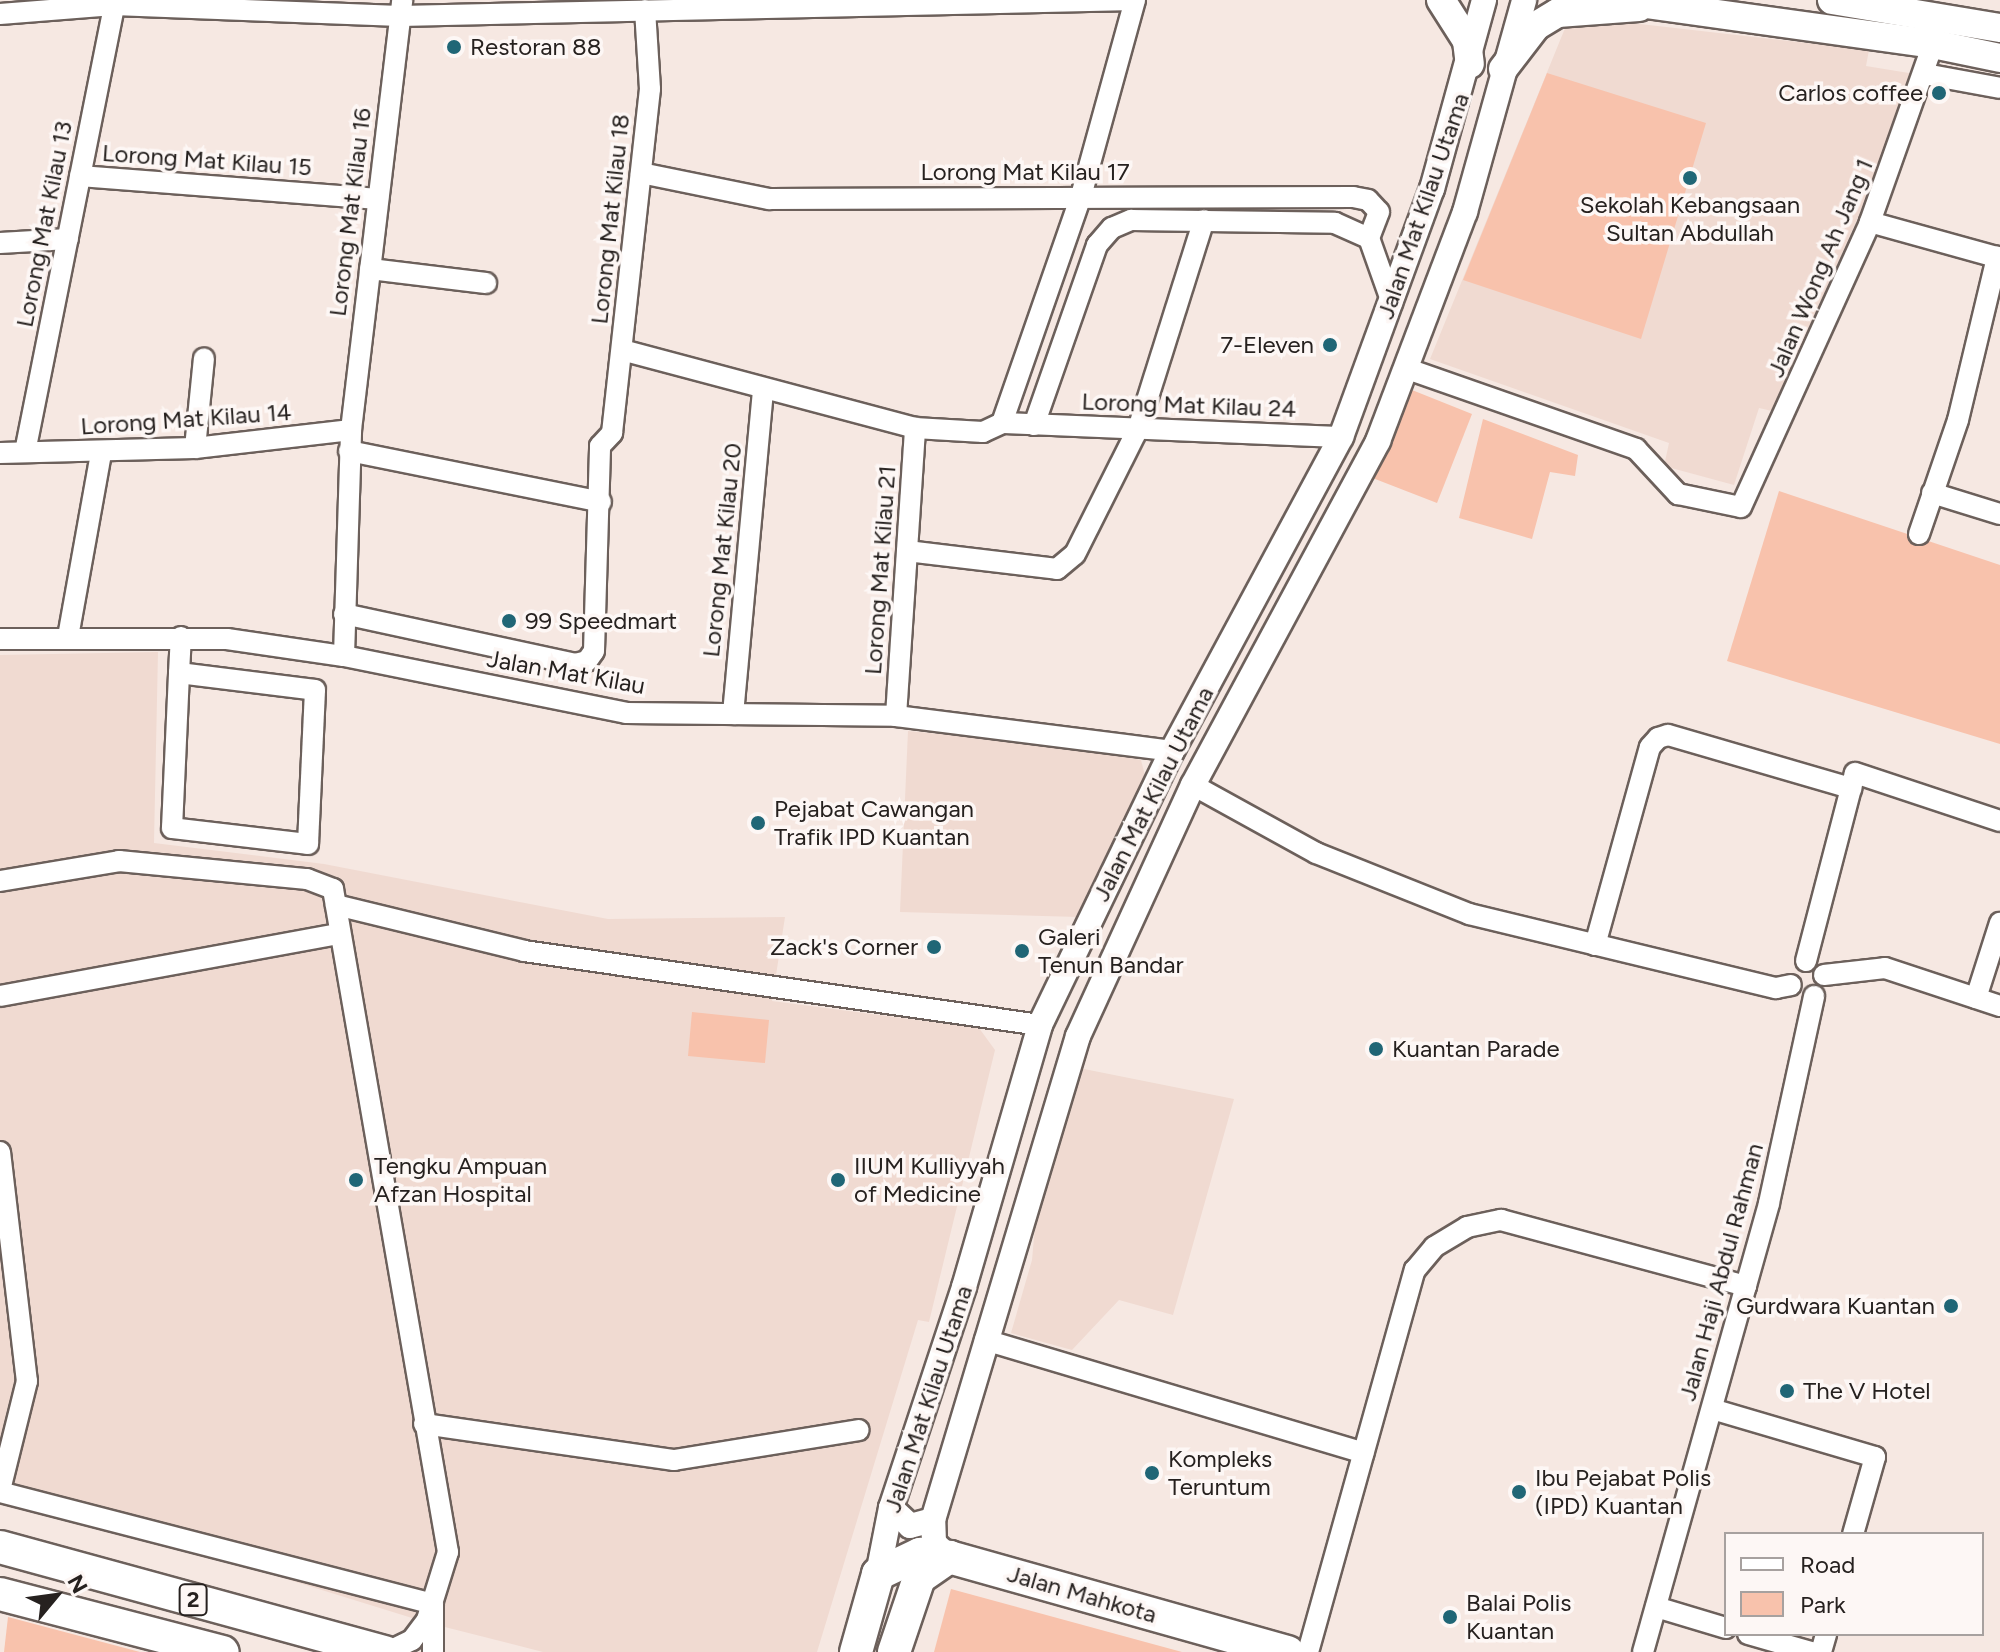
<!DOCTYPE html>
<style>
body{margin:0}
#map{position:relative;width:2000px;height:1652px;overflow:hidden;background:#f6e8e2;font-family:Figtree,sans-serif}
div>[style]{position:absolute}
.built>*{inset:0;background:#f0dad1}
.green>*{inset:0;background:#f8c2ac}
.roads{filter:drop-shadow(2px 0 #6c605b) drop-shadow(-2px 0 #6c605b) drop-shadow(0 2px #6c605b) drop-shadow(0 -2px #6c605b)}
.minor>*{height:20px;margin:-10px;padding:0 10px;transform-origin:10px;border-radius:10px;background:#fff}
.tertiary>*{height:24px;margin:-12px;padding:0 12px;transform-origin:12px;border-radius:12px;background:#fff}
.secondary>*{height:28px;margin:-14px;padding:0 14px;transform-origin:14px;border-radius:14px;background:#fff}
.trunk>*{height:32px;margin:-16px;padding:0 16px;transform-origin:16px;border-radius:16px;background:#fff}
.dots>*{width:22px;height:22px;translate:-50% -50%;box-sizing:border-box;border:4px solid #fdf7f5;border-radius:50%}
span{translate:-50% -50%;white-space:nowrap;text-align:center;line-height:1.15;-webkit-text-stroke:7px #fdf7f5;paint-order:stroke}
.shield-label span{padding:2px 6px;background:#fdf7f5;border:2px solid;border-radius:6px;-webkit-text-stroke-width:0}
.shield-label{font-size:22px;color:#26211f;font-weight:700}
.poi-label{font-size:24px;color:#26211f}
.left{translate:0 -50%;text-align:left}
.right{translate:-100% -50%;text-align:right}
.street-label{font-size:24px;color:#26211f}
.legend{position:absolute;left:1724px;top:1532px;width:260px;height:104px;box-sizing:border-box;background:#fdf7f5;border:2px solid #a7a19f;margin:0;padding:10px 14px;list-style:none;font-size:24px;color:#26211f}
.legend li{display:flex;align-items:center;gap:16px;height:40px}
.legend b{width:40px;border:2px solid #a7a19f}
.north{position:absolute;left:16px;top:1556px;width:80px;height:80px;-webkit-text-stroke:6px #fdf7f5;paint-order:stroke;rotate:61deg;font-size:22px;font-weight:700;line-height:32px;text-align:center;color:#26211f}
.north::after{content:'';display:block;margin:auto;width:28px;height:36px;background:#26211f;clip-path:polygon(50% 0,100% 100%,50% 72%,0 100%)}
</style>
<div id="map">
<div class="built">
<div style="clip-path:polygon(1570px 16px,1869px 50px,1866px 66px,1921px 75px,1772px 411px,1759px 408px,1734px 485px,1664px 466px,1669px 443px,1430px 359px)"></div>
<div style="clip-path:polygon(158px 652px,154px 843px,324px 864px,608px 919px,785px 917px,772px 1001px,979px 1028px,995px 1050px,929px 1322px,918px 1320px,817px 1652px,543px 1652px,425px 1622px,202px 1553px,0 1504px,0 655px)"></div>
<div style="clip-path:polygon(908px 731px,1066px 746px,1141px 760px,1149px 791px,1079px 917px,900px 912px)"></div>
<div style="clip-path:polygon(1079px 1068px,1234px 1099px,1173px 1315px,1119px 1300px,1072px 1350px,1011px 1333px,1032px 1260px,1037px 1204px)"></div>
</div>
<div class="green">
<div style="clip-path:polygon(1547px 73px,1706px 123px,1641px 339px,1463px 280px)"></div>
<div style="clip-path:polygon(1407px 388px,1472px 414px,1437px 503px,1370px 477px)"></div>
<div style="clip-path:polygon(1483px 419px,1578px 455px,1575px 476px,1550px 472px,1532px 539px,1459px 518px)"></div>
<div style="clip-path:polygon(1779px 491px,2000px 565px,2000px 744px,1727px 661px)"></div>
<div style="clip-path:polygon(692px 1012px,769px 1020px,765px 1063px,688px 1056px)"></div>
<div style="clip-path:polygon(951px 1589px,1182px 1652px,934px 1652px)"></div>
<div style="clip-path:polygon(8px 1617px,140px 1652px,4px 1652px)"></div>
</div>
<div class="roads">
<div class="minor">
<div style="left:0;top:14px;width:114px;rotate:-4.5deg"></div>
<div style="left:114px;top:5px;width:286px;rotate:2.2deg"></div>
<div style="left:400px;top:16px;width:735px;rotate:-1.25deg"></div>
<div style="left:1924px;top:74px;width:77px;rotate:10.4deg"></div>
<div style="left:641px;top:173px;width:131px;rotate:11.5deg"></div>
<div style="left:769px;top:199px;width:584px;rotate:-0.2deg"></div>
<div style="left:1353px;top:197px;width:15px;rotate:11deg"></div>
<div style="left:1368px;top:200px;width:16px;rotate:47deg"></div>
<div style="left:1379px;top:212px;width:28px;rotate:111deg"></div>
<div style="left:80px;top:176px;width:299px;rotate:4.4deg"></div>
<div style="left:1870px;top:222px;width:135px;rotate:15.5deg"></div>
<div style="left:0;top:243px;width:68px;rotate:-3.4deg"></div>
<div style="left:370px;top:269px;width:117px;rotate:6.9deg"></div>
<div style="left:622px;top:350px;width:303px;rotate:14.9deg"></div>
<div style="left:915px;top:428px;width:68px;rotate:3.4deg"></div>
<div style="left:983px;top:432px;width:21px;rotate:-25deg"></div>
<div style="left:1002px;top:423px;width:339px;rotate:2.4deg"></div>
<div style="left:1405px;top:368px;width:245px;rotate:19.3deg"></div>
<div style="left:1636px;top:449px;width:62px;rotate:47deg"></div>
<div style="left:1678px;top:494px;width:64px;rotate:11.7deg"></div>
<div style="left:1741px;top:507px;width:313px;rotate:-65.6deg"></div>
<div style="left:1870px;top:222px;width:189px;rotate:-70.5deg"></div>
<div style="left:1002px;top:423px;width:240px;rotate:-70.8deg"></div>
<div style="left:1081px;top:196px;width:203px;rotate:-74.6deg"></div>
<div style="left:1034px;top:425px;width:191px;rotate:-70.7deg"></div>
<div style="left:1097px;top:245px;width:23px;rotate:-49deg"></div>
<div style="left:1112px;top:228px;width:21px;rotate:-23deg"></div>
<div style="left:1131px;top:220px;width:204px;rotate:0.8deg"></div>
<div style="left:1335px;top:223px;width:37px;rotate:24deg"></div>
<div style="left:1369px;top:238px;width:69px;rotate:70.5deg"></div>
<div style="left:195px;top:448px;width:90px;rotate:-84.3deg"></div>
<div style="left:349px;top:451px;width:257px;rotate:11.4deg"></div>
<div style="left:25px;top:452px;width:456px;rotate:-78.7deg"></div>
<div style="left:0;top:453px;width:195px;rotate:-1.5deg"></div>
<div style="left:195px;top:448px;width:157px;rotate:-6.6deg"></div>
<div style="left:1932px;top:493px;width:71px;rotate:17.2deg"></div>
<div style="left:1919px;top:534px;width:120px;rotate:-71.1deg"></div>
<div style="left:1958px;top:420px;width:168px;rotate:-76.5deg"></div>
<div style="left:907px;top:551px;width:151px;rotate:6.8deg"></div>
<div style="left:1057px;top:569px;width:23px;rotate:-40deg"></div>
<div style="left:1075px;top:554px;width:140px;rotate:-63.3deg"></div>
<div style="left:1138px;top:429px;width:219px;rotate:-72.5deg"></div>
<div style="left:344px;top:614px;width:236px;rotate:12.2deg"></div>
<div style="left:575px;top:664px;width:12px;rotate:-14deg"></div>
<div style="left:587px;top:661px;width:12px;rotate:-55deg"></div>
<div style="left:594px;top:651px;width:205px;rotate:-88.3deg"></div>
<div style="left:600px;top:446px;width:18px;rotate:-47deg"></div>
<div style="left:612px;top:433px;width:346px;rotate:-83.7deg"></div>
<div style="left:650px;top:89px;width:79px;rotate:-93.6deg"></div>
<div style="left:68px;top:637px;width:186px;rotate:-79.8deg"></div>
<div style="left:0;top:639px;width:227px"></div>
<div style="left:227px;top:639px;width:118px;rotate:8.3deg"></div>
<div style="left:344px;top:656px;width:288px;rotate:11.4deg"></div>
<div style="left:626px;top:713px;width:270px;rotate:0.6deg"></div>
<div style="left:896px;top:716px;width:278px;rotate:7.2deg"></div>
<div style="left:344px;top:656px;width:226px;rotate:-88.2deg"></div>
<div style="left:351px;top:430px;width:433px;rotate:-83.2deg"></div>
<div style="left:179px;top:673px;width:137px;rotate:7.1deg"></div>
<div style="left:315px;top:690px;width:154px;rotate:92.6deg"></div>
<div style="left:308px;top:844px;width:137px;rotate:-173.3deg"></div>
<div style="left:172px;top:828px;width:155px;rotate:-87.4deg"></div>
<div style="left:179px;top:673px;width:36px;rotate:-87deg"></div>
<div style="left:733px;top:714px;width:324px;rotate:-84.7deg"></div>
<div style="left:896px;top:716px;width:289px;rotate:-86.2deg"></div>
<div style="left:1193px;top:785px;width:141px;rotate:28.9deg"></div>
<div style="left:1316px;top:853px;width:165px;rotate:21.7deg"></div>
<div style="left:1469px;top:914px;width:316px;rotate:13.6deg"></div>
<div style="left:1776px;top:988px;width:15px;rotate:-11deg"></div>
<div style="left:0;top:881px;width:121px;rotate:-9.5deg"></div>
<div style="left:119px;top:861px;width:189px;rotate:5.5deg"></div>
<div style="left:307px;top:879px;width:28px;rotate:21deg"></div>
<div style="left:333px;top:889px;width:673px;rotate:80.16deg"></div>
<div style="left:448px;top:1552px;width:71px;rotate:107.2deg"></div>
<div style="left:427px;top:1620px;width:25px;rotate:127deg"></div>
<div style="left:412px;top:1640px;width:28px;rotate:154deg"></div>
<div style="left:336px;top:905px;width:194px;rotate:13.7deg"></div>
<div style="left:524px;top:951px;width:521px;rotate:8.16deg"></div>
<div style="left:1595px;top:945px;width:205px;rotate:-74.5deg"></div>
<div style="left:1650px;top:747px;width:12px;rotate:-48deg"></div>
<div style="left:1658px;top:738px;width:10px;rotate:-17deg"></div>
<div style="left:1668px;top:735px;width:191px;rotate:16.2deg"></div>
<div style="left:1806px;top:961px;width:194px;rotate:-75.4deg"></div>
<div style="left:1855px;top:773px;width:153px;rotate:18.3deg"></div>
<div style="left:1824px;top:975px;width:61px;rotate:-6.5deg"></div>
<div style="left:1885px;top:968px;width:121px;rotate:18.3deg"></div>
<div style="left:0;top:996px;width:344px;rotate:-10.4deg"></div>
<div style="left:1976px;top:998px;width:79px;rotate:-72.3deg"></div>
<div style="left:0;top:1152px;width:231px;rotate:83.3deg"></div>
<div style="left:27px;top:1381px;width:112px;rotate:103.9deg"></div>
<div style="left:985px;top:1340px;width:395px;rotate:16.6deg"></div>
<div style="left:1712px;top:1409px;width:170px;rotate:16.4deg"></div>
<div style="left:1875px;top:1457px;width:80px;rotate:105.9deg"></div>
<div style="left:424px;top:1424px;width:253px;rotate:8.2deg"></div>
<div style="left:674px;top:1460px;width:187px;rotate:-9.2deg"></div>
<div style="left:0;top:1492px;width:447px;rotate:14.5deg"></div>
<div style="left:433px;top:1604px;width:48px;rotate:90deg"></div>
<div style="left:1656px;top:1607px;width:73px;rotate:16.7deg"></div>
<div style="left:1748px;top:1634px;width:66px;rotate:15.9deg"></div>
<div style="left:1308px;top:1652px;width:397px;rotate:-74.4deg"></div>
<div style="left:1415px;top:1270px;width:30px;rotate:-50deg"></div>
<div style="left:1434px;top:1247px;width:39px;rotate:-31deg"></div>
<div style="left:1467px;top:1227px;width:35px;rotate:-12deg"></div>
<div style="left:1501px;top:1220px;width:254px;rotate:15.1deg"></div>
<div style="left:1643px;top:1652px;width:466px;rotate:-74.3deg"></div>
<div style="left:1769px;top:1203px;width:212px;rotate:-77.7deg"></div>
<div style="left:1821px;top:1652px;width:19px;rotate:-74deg"></div>
</div>
<div class="tertiary">
<div style="left:891px;top:1508px;width:26px;rotate:43deg"></div>
<div style="left:910px;top:1526px;width:24px;rotate:-15deg"></div>
<div style="left:949px;top:1557px;width:21px;rotate:-137deg"></div>
<div style="left:934px;top:1543px;width:23px;rotate:-92deg"></div>
<div style="left:933px;top:1520px;width:505px;rotate:-73.32deg"></div>
<div style="left:1078px;top:1036px;width:276px;rotate:-65.4deg"></div>
<div style="left:1193px;top:785px;width:391px;rotate:-61.7deg"></div>
<div style="left:1378px;top:441px;width:245px;rotate:-69.2deg"></div>
<div style="left:1465px;top:212px;width:220px;rotate:-74.4deg"></div>
<div style="left:878px;top:1574px;width:67px;rotate:-78.9deg"></div>
<div style="left:891px;top:1508px;width:233px;rotate:-71.7deg"></div>
<div style="left:964px;top:1287px;width:273px;rotate:-73.8deg"></div>
<div style="left:1040px;top:1025px;width:304px;rotate:-64.3deg"></div>
<div style="left:1172px;top:751px;width:357px;rotate:-61.7deg"></div>
<div style="left:1341px;top:437px;width:264px;rotate:-69.9deg"></div>
<div style="left:1432px;top:189px;width:196px;rotate:-74.6deg"></div>
</div>
<div class="secondary">
<div style="left:1441px;top:0;width:49px;rotate:57.6deg"></div>
<div style="left:1467px;top:41px;width:23px;rotate:83deg"></div>
<div style="left:1617px;top:0;width:319px;rotate:7.9deg"></div>
<div style="left:1933px;top:44px;width:68px;rotate:11.8deg"></div>
<div style="left:1832px;top:0;width:170px;rotate:9.5deg"></div>
<div style="left:1503px;top:69px;width:54px;rotate:-52.5deg"></div>
<div style="left:1536px;top:26px;width:26px;rotate:-31deg"></div>
<div style="left:1558px;top:13px;width:81px;rotate:-4.2deg"></div>
</div>
<div class="trunk">
<div style="left:0;top:1547px;width:399px;rotate:15.3deg"></div>
<div style="left:0;top:1594px;width:230px;rotate:14.6deg"></div>
<div style="left:856px;top:1652px;width:81px;rotate:-74.2deg"></div>
<div style="left:878px;top:1574px;width:47px;rotate:-25.5deg"></div>
<div style="left:920px;top:1554px;width:29px;rotate:6deg"></div>
<div style="left:949px;top:1557px;width:352px;rotate:15.7deg"></div>
<div style="left:894px;top:1652px;width:78px;rotate:-71.3deg"></div>
<div style="left:919px;top:1578px;width:37px;rotate:-35deg"></div>
</div>
</div>
<div class="dots">
<div style="left:454px;top:47px;background:#206676"></div>
<div style="left:1939px;top:93px;background:#206676"></div>
<div style="left:1690px;top:178px;background:#206676"></div>
<div style="left:1330px;top:345px;background:#206676"></div>
<div style="left:509px;top:621px;background:#206676"></div>
<div style="left:758px;top:823px;background:#206676"></div>
<div style="left:934px;top:947px;background:#206676"></div>
<div style="left:1022px;top:951px;background:#206676"></div>
<div style="left:1376px;top:1049px;background:#206676"></div>
<div style="left:356px;top:1180px;background:#206676"></div>
<div style="left:838px;top:1180px;background:#206676"></div>
<div style="left:1951px;top:1306px;background:#206676"></div>
<div style="left:1787px;top:1391px;background:#206676"></div>
<div style="left:1152px;top:1473px;background:#206676"></div>
<div style="left:1519px;top:1492px;background:#206676"></div>
<div style="left:1450px;top:1617px;background:#206676"></div>
</div>
<div class="shield-label">
<span style="left:193px;top:1600px">2</span>
</div>
<div class="poi-label">
<span class="left" style="left:470px;top:47px">Restoran 88</span>
<span class="right" style="left:1923px;top:93px">Carlos coffee</span>
<span style="left:1690px;top:219px">Sekolah Kebangsaan<br>Sultan Abdullah</span>
<span class="right" style="left:1314px;top:345px">7-Eleven</span>
<span class="left" style="left:525px;top:621px">99 Speedmart</span>
<span class="left" style="left:774px;top:823px">Pejabat Cawangan<br>Trafik IPD Kuantan</span>
<span class="left" style="left:1038px;top:951px">Galeri<br>Tenun Bandar</span>
<span class="right" style="left:918px;top:947px">Zack's Corner</span>
<span class="left" style="left:1392px;top:1049px">Kuantan Parade</span>
<span class="left" style="left:374px;top:1180px">Tengku Ampuan<br>Afzan Hospital</span>
<span class="left" style="left:854px;top:1180px">IIUM Kulliyyah<br>of Medicine</span>
<span class="right" style="left:1935px;top:1306px">Gurdwara Kuantan</span>
<span class="left" style="left:1803px;top:1391px">The V Hotel</span>
<span class="left" style="left:1168px;top:1473px">Kompleks<br>Teruntum</span>
<span class="left" style="left:1535px;top:1492px">Ibu Pejabat Polis<br>(IPD) Kuantan</span>
<span class="left" style="left:1466px;top:1617px">Balai Polis<br>Kuantan</span>
</div>
<div class="street-label">
<span style="left:207px;top:160px;rotate:4deg">Lorong Mat Kilau 15</span>
<span style="left:1025px;top:172px">Lorong Mat Kilau 17</span>
<span style="left:1423px;top:206px;rotate:-71deg">Jalan Mat Kilau Utama</span>
<span style="left:350px;top:212px;rotate:-83deg">Lorong Mat Kilau 16</span>
<span style="left:610px;top:219px;rotate:-84deg">Lorong Mat Kilau 18</span>
<span style="left:44px;top:224px;rotate:-79deg">Lorong Mat Kilau 13</span>
<span style="left:1820px;top:268px;rotate:-67deg">Jalan Wong Ah Jang 1</span>
<span style="left:1189px;top:405px;rotate:2deg">Lorong Mat Kilau 24</span>
<span style="left:186px;top:419px;rotate:-4deg">Lorong Mat Kilau 14</span>
<span style="left:722px;top:550px;rotate:-84deg">Lorong Mat Kilau 20</span>
<span style="left:880px;top:570px;rotate:-86deg">Lorong Mat Kilau 21</span>
<span style="left:566px;top:672px;rotate:10deg">Jalan Mat Kilau</span>
<span style="left:1153px;top:794px;rotate:-63deg">Jalan Mat Kilau Utama</span>
<span style="left:1721px;top:1272px;rotate:-75deg">Jalan Haji Abdul Rahman</span>
<span style="left:928px;top:1399px;rotate:-72deg">Jalan Mat Kilau Utama</span>
<span style="left:1082px;top:1594px;rotate:16deg">Jalan Mahkota</span>
</div>
<ul class="legend">
<li><b style="height:10px;background:#fff"></b>Road</li>
<li><b style="height:22px;background:#f8c2ac"></b>Park</li>
</ul>
<div class="north">N</div>
</div>
